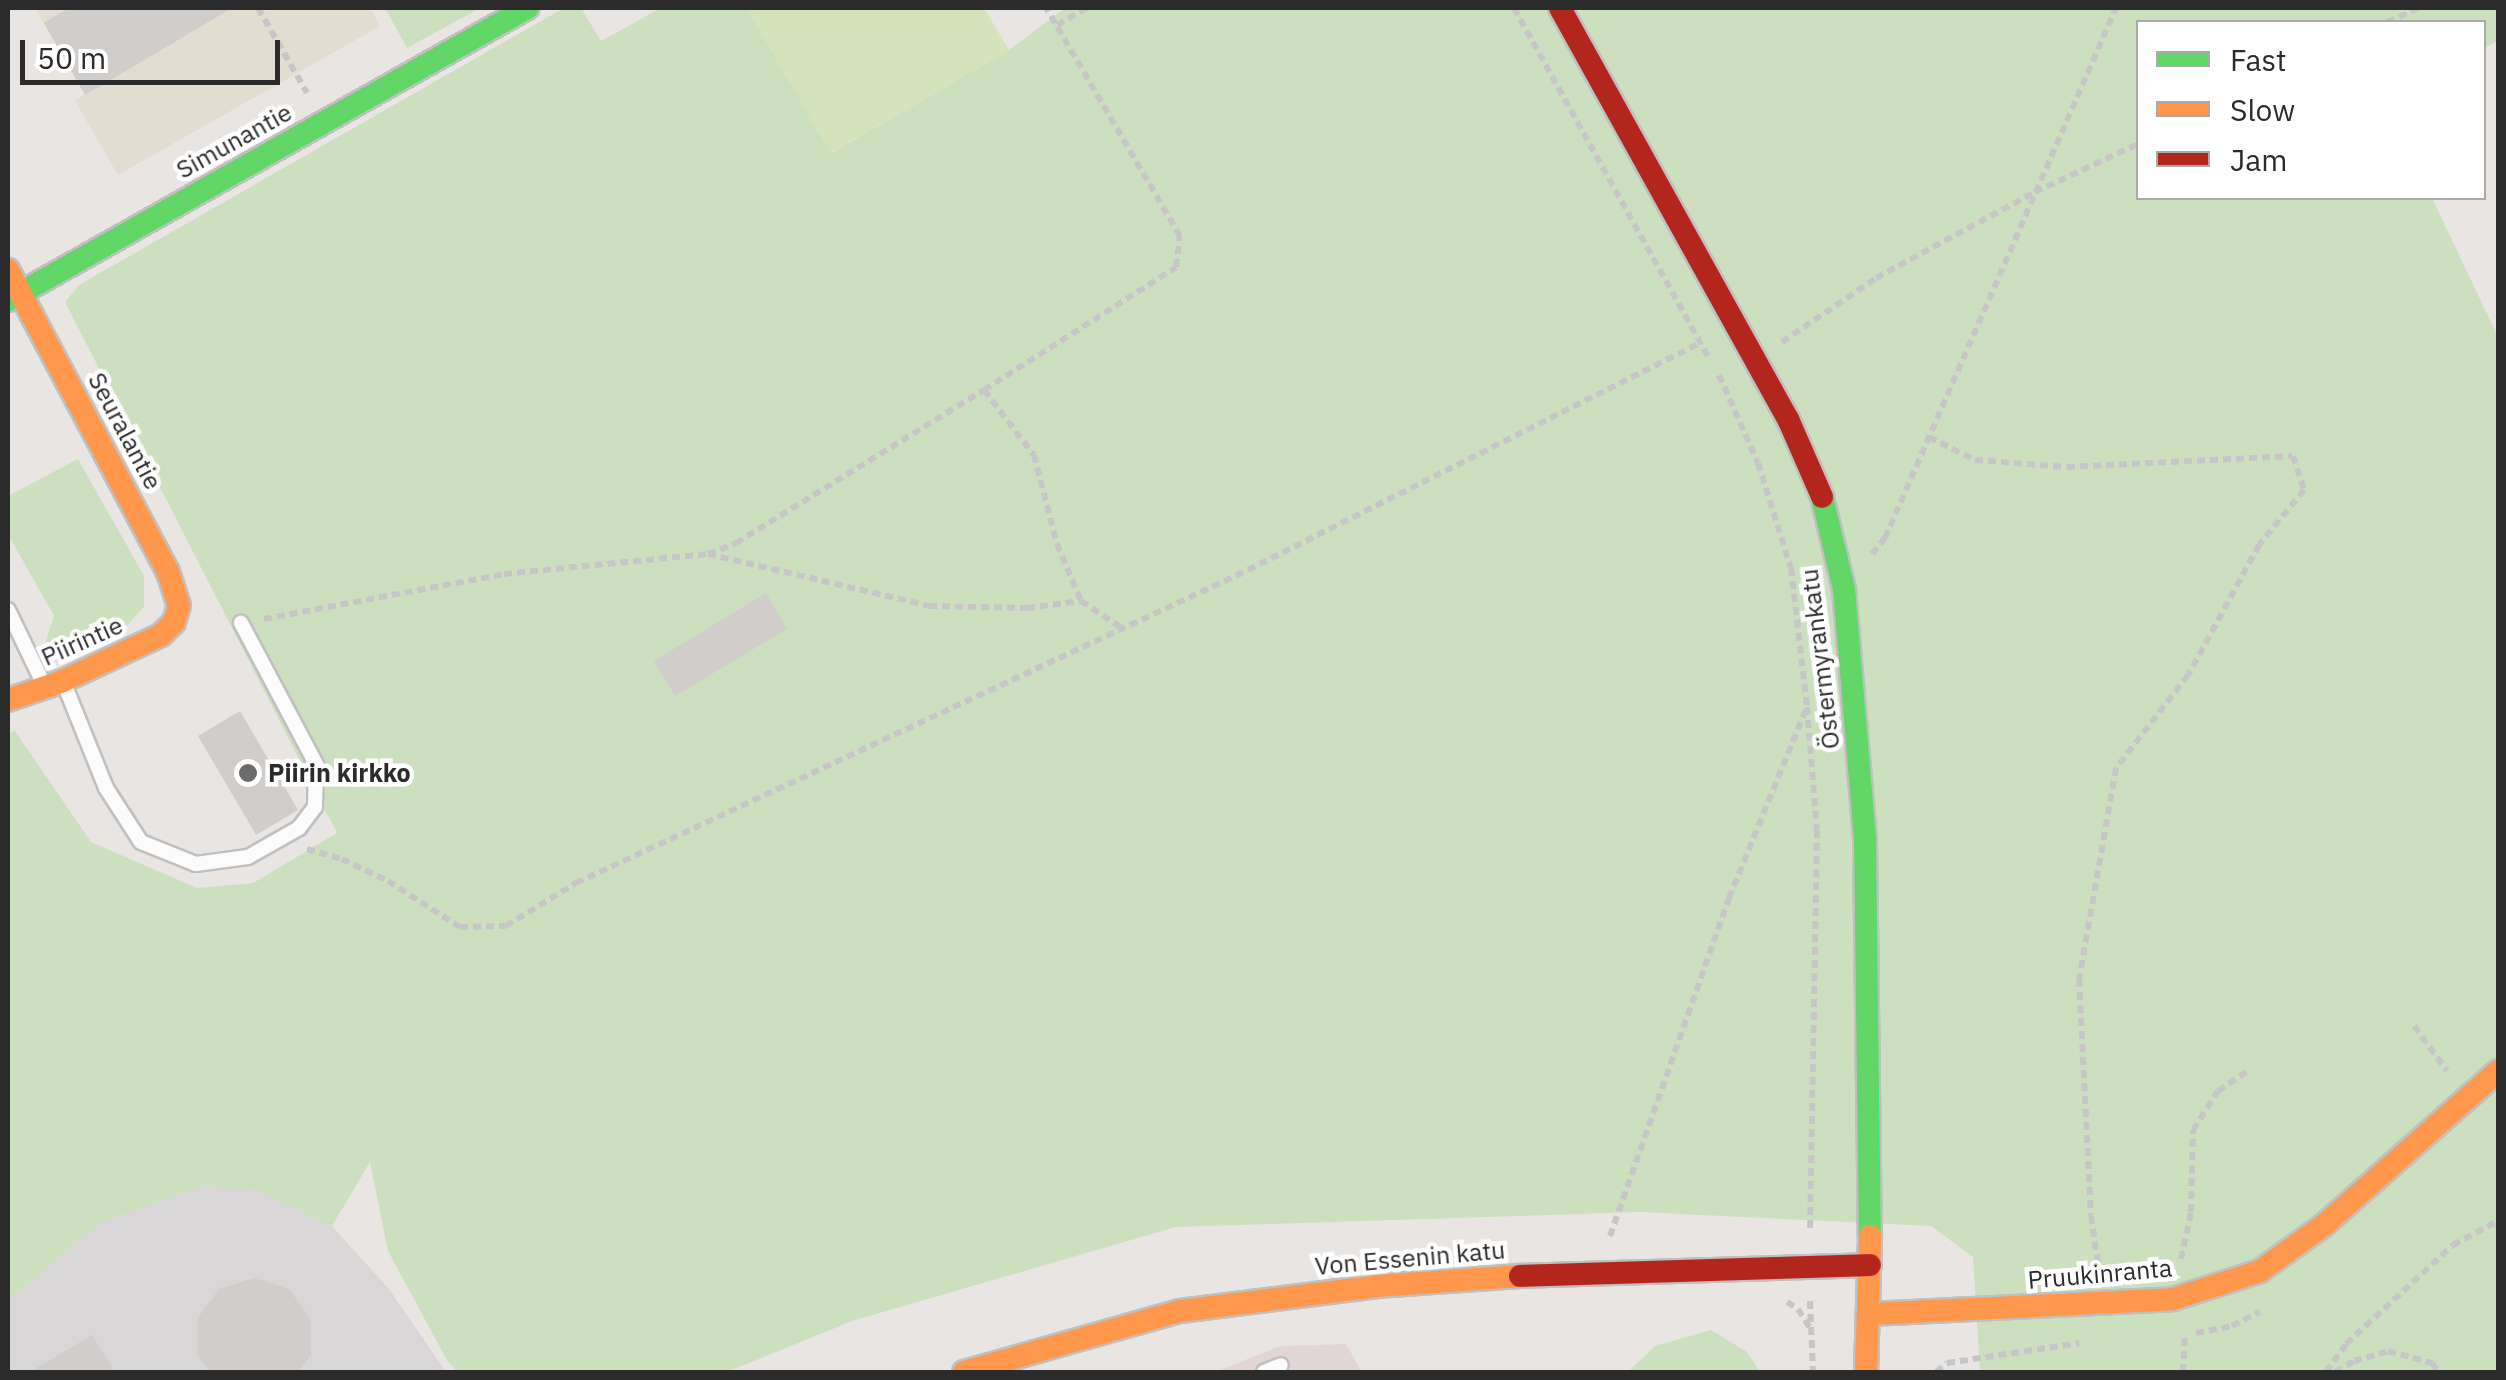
<!DOCTYPE html>
<meta charset="utf-8">
<style>
body{margin:0}
#map{position:relative;width:2506px;height:1380px;overflow:hidden;background:#e8e5e2;font-family:"IBM Plex Sans",sans-serif}
div>[style]{position:absolute}
.industrial>*{inset:0;background:#d9d6d8}
.education>*{inset:0;background:#e2dcd1}
.medical>*{inset:0;background:#e1d6d5}
.green>*{inset:0;background:#cce0bf}
.pitch>*{inset:0;background:#d5e3bd}
.building>*{inset:0;background:#d0cdcb}
.path>*{height:6px;margin-top:-3px;transform-origin:0;background:repeating-linear-gradient(90deg,#c6c6c6 0 8px,transparent 0 13px)}
.roads{filter:drop-shadow(2px 0 #c1c0c0) drop-shadow(-2px 0 #c1c0c0) drop-shadow(0 2px #c1c0c0) drop-shadow(0 -2px #c1c0c0)}
.lane>*{height:14px;margin:-7px;padding:0 7px;transform-origin:7px;border-radius:7px;background:#fcfbfb}
.fast>*{height:22px;margin:-11px;padding:0 11px;transform-origin:11px;border-radius:11px;background:#63d668}
.slow>*{height:22px;margin:-11px;padding:0 11px;transform-origin:11px;border-radius:11px;background:#ff974d}
.jam>*{height:22px;margin:-11px;padding:0 11px;transform-origin:11px;border-radius:11px;background:#b3261e}
.dots>*{width:28px;height:28px;translate:-50% -50%;box-sizing:border-box;border:5px solid #fff;border-radius:50%}
span{translate:-50% -50%;white-space:nowrap;text-align:center;line-height:1.15;-webkit-text-stroke:9px #fff;paint-order:stroke}
.street-label{font-size:25px;color:#2b2b2b}
.poi-label{font-size:25px;color:#2b2b2b;font-weight:700}
.left{translate:0 -50%;text-align:left}
.frame{position:absolute;inset:0;border:10px solid #2b2b2b;pointer-events:none}
.legend{position:absolute;left:2136px;top:20px;width:350px;height:180px;box-sizing:border-box;background:#fff;border:2px solid #aaa;margin:0;padding:12px 18px;list-style:none;font-size:30px;color:#2b2b2b}
.legend li{display:flex;align-items:center;gap:20px;height:50px}
.legend b{width:50px;border:2px solid #aaa}
.scale{position:absolute;left:20px;top:40px;width:260px;height:45px;box-sizing:border-box;border:5px solid #2b2b2b;border-top:0;padding-left:12px;font-size:30px;line-height:35px;white-space:nowrap;color:#2b2b2b;-webkit-text-stroke:8px #fff;paint-order:stroke}
</style>
<div id="map">
<div class="industrial">
<div style="clip-path:polygon(203px 1186px,256px 1190px,332px 1226px,389px 1289px,446px 1372px,8px 1372px,8px 1300px,100px 1223px)"></div>
</div>
<div class="education">
<div style="clip-path:polygon(35px 8px,370px 8px,380px 26px,118px 175px,75px 101px,85px 94px)"></div>
</div>
<div class="medical">
<div style="clip-path:polygon(1346px 1344px,1362px 1372px,1215px 1372px,1280px 1346px)"></div>
</div>
<div class="green">
<div style="clip-path:polygon(385px 8px,480px 8px,407px 48px)"></div>
<div style="clip-path:polygon(564px 8px,581px 8px,601px 41px,661px 8px,747px 8px,831px 153px,1009px 50px,1065px 8px,2498px 8px,2498px 41px,2484px 48px,2484px 22px,2138px 22px,2138px 198px,2432px 198px,2498px 337px,2498px 1372px,1980px 1372px,1973px 1257px,1931px 1226px,1640px 1212px,1176px 1227px,852px 1321px,727px 1372px,458px 1372px,448px 1362px,388px 1251px,370px 1162px,332px 1226px,256px 1190px,203px 1186px,100px 1223px,8px 1300px,8px 734px,15px 731px,91px 842px,197px 888px,253px 883px,337px 833px,65px 302px,79px 285px)"></div>
<div style="clip-path:polygon(78px 459px,144px 576px,144px 607px,122px 631px,60px 659px,44px 647px,54px 616px,8px 534px,8px 496px)"></div>
<div style="clip-path:polygon(1711px 1330px,1747px 1352px,1760px 1372px,1628px 1372px,1655px 1346px)"></div>
</div>
<div class="pitch">
<div style="clip-path:polygon(747px 8px,984px 8px,1009px 50px,830px 153px)"></div>
</div>
<div class="building">
<div style="clip-path:polygon(69px 8px,232px 8px,85px 95px,44px 23px)"></div>
<div style="clip-path:polygon(766px 593px,787px 629px,675px 696px,654px 661px)"></div>
<div style="clip-path:polygon(240px 711px,298px 810px,256px 835px,198px 736px)"></div>
<div style="clip-path:polygon(254px 1278px,289px 1289px,310px 1319px,311px 1355px,298px 1372px,210px 1372px,198px 1356px,197px 1319px,219px 1289px)"></div>
<div style="clip-path:polygon(92px 1335px,115px 1372px,30px 1372px)"></div>
</div>
<div class="path">
<div style="left:258px;top:8px;width:98px;rotate:60deg"></div>
<div style="left:1514px;top:8px;width:403px;rotate:60.9deg"></div>
<div style="left:2387px;top:22px;width:34px;rotate:-24deg"></div>
<div style="left:1057px;top:25px;width:34px;rotate:-30deg"></div>
<div style="left:1782px;top:342px;width:114px;rotate:-34.2deg"></div>
<div style="left:1876px;top:278px;width:181px;rotate:-28.4deg"></div>
<div style="left:2035px;top:192px;width:114px;rotate:-25deg"></div>
<div style="left:1719px;top:375px;width:96px;rotate:66.1deg"></div>
<div style="left:1758px;top:463px;width:110px;rotate:72.6deg"></div>
<div style="left:1791px;top:568px;width:140px;rotate:83.4deg"></div>
<div style="left:1807px;top:707px;width:123px;rotate:85.4deg"></div>
<div style="left:1817px;top:830px;width:403px;rotate:91deg"></div>
<div style="left:984px;top:390px;width:82px;rotate:52.4deg"></div>
<div style="left:1034px;top:455px;width:92px;rotate:75.5deg"></div>
<div style="left:1057px;top:544px;width:62px;rotate:67.2deg"></div>
<div style="left:1081px;top:601px;width:49px;rotate:33.4deg"></div>
<div style="left:1929px;top:437px;width:51px;rotate:26.6deg"></div>
<div style="left:1975px;top:460px;width:92px;rotate:4.4deg"></div>
<div style="left:2067px;top:467px;width:226px;rotate:-2.8deg"></div>
<div style="left:2293px;top:456px;width:36px;rotate:72deg"></div>
<div style="left:2304px;top:490px;width:71px;rotate:129.3deg"></div>
<div style="left:2259px;top:545px;width:148px;rotate:118.6deg"></div>
<div style="left:2188px;top:675px;width:118px;rotate:127.7deg"></div>
<div style="left:2116px;top:768px;width:214px;rotate:99.9deg"></div>
<div style="left:2079px;top:979px;width:237px;rotate:87.1deg"></div>
<div style="left:2091px;top:1216px;width:55px;rotate:81.6deg"></div>
<div style="left:708px;top:554px;width:227px;rotate:13.2deg"></div>
<div style="left:929px;top:606px;width:98px;rotate:1.2deg"></div>
<div style="left:1027px;top:608px;width:54px;rotate:-7.4deg"></div>
<div style="left:1872px;top:554px;width:21px;rotate:-51deg"></div>
<div style="left:1885px;top:538px;width:578px;rotate:-66.45deg"></div>
<div style="left:264px;top:619px;width:244px;rotate:-10.6deg"></div>
<div style="left:504px;top:574px;width:205px;rotate:-5.6deg"></div>
<div style="left:708px;top:554px;width:30px;rotate:-21deg"></div>
<div style="left:736px;top:543px;width:291px;rotate:-31.7deg"></div>
<div style="left:984px;top:390px;width:228px;rotate:-32.6deg"></div>
<div style="left:1176px;top:267px;width:31px;rotate:-83deg"></div>
<div style="left:1180px;top:236px;width:264px;rotate:-120.4deg"></div>
<div style="left:307px;top:849px;width:36px;rotate:16deg"></div>
<div style="left:342px;top:859px;width:51px;rotate:25.6deg"></div>
<div style="left:388px;top:881px;width:85px;rotate:32.6deg"></div>
<div style="left:460px;top:927px;width:46px;rotate:-1.2deg"></div>
<div style="left:506px;top:926px;width:82px;rotate:-31.6deg"></div>
<div style="left:576px;top:883px;width:741px;rotate:-24.97deg"></div>
<div style="left:1248px;top:570px;width:506px;rotate:-26.67deg"></div>
<div style="left:2414px;top:1026px;width:56px;rotate:53.7deg"></div>
<div style="left:1610px;top:1236px;width:358px;rotate:-70.6deg"></div>
<div style="left:1729px;top:898px;width:204px;rotate:-67.8deg"></div>
<div style="left:2181px;top:1259px;width:48px;rotate:-78deg"></div>
<div style="left:2191px;top:1212px;width:82px;rotate:-88.6deg"></div>
<div style="left:2193px;top:1130px;width:46px;rotate:-57.3deg"></div>
<div style="left:2218px;top:1091px;width:34px;rotate:-34deg"></div>
<div style="left:1810px;top:1301px;width:71px;rotate:87.6deg"></div>
<div style="left:1787px;top:1302px;width:13px;rotate:32deg"></div>
<div style="left:1798px;top:1309px;width:25px;rotate:58deg"></div>
<div style="left:2196px;top:1333px;width:37px;rotate:-11deg"></div>
<div style="left:2232px;top:1326px;width:31px;rotate:-27deg"></div>
<div style="left:1936px;top:1372px;width:14px;rotate:-39deg"></div>
<div style="left:1947px;top:1363px;width:134px;rotate:-8.6deg"></div>
<div style="left:2183px;top:1372px;width:37px;rotate:-87deg"></div>
<div style="left:2326px;top:1372px;width:34px;rotate:-54deg"></div>
<div style="left:2346px;top:1344px;width:146px;rotate:-42.8deg"></div>
<div style="left:2453px;top:1245px;width:51px;rotate:-28.1deg"></div>
<div style="left:2335px;top:1372px;width:22px;rotate:-30deg"></div>
<div style="left:2354px;top:1361px;width:35px;rotate:-16deg"></div>
<div style="left:2388px;top:1351px;width:46px;rotate:15.3deg"></div>
<div style="left:2432px;top:1363px;width:11px;rotate:52deg"></div>
</div>
<div class="roads">
<div class="lane">
<div style="left:8px;top:610px;width:85px;rotate:64.3deg"></div>
<div style="left:63px;top:681px;width:115px;rotate:68.1deg"></div>
<div style="left:106px;top:788px;width:64px;rotate:57.1deg"></div>
<div style="left:141px;top:842px;width:59px;rotate:21.8deg"></div>
<div style="left:196px;top:864px;width:52px;rotate:-7.7deg"></div>
<div style="left:248px;top:857px;width:59px;rotate:-29.6deg"></div>
<div style="left:299px;top:828px;width:26px;rotate:-53deg"></div>
<div style="left:315px;top:807px;width:43px;rotate:-88.7deg"></div>
<div style="left:316px;top:764px;width:160px;rotate:-118deg"></div>
<div style="left:1264px;top:1372px;width:18px;rotate:-22deg"></div>
</div>
<div class="fast">
<div style="left:8px;top:300px;width:596px;rotate:-29.36deg"></div>
<div style="left:1822px;top:497px;width:95px;rotate:76.6deg"></div>
<div style="left:1844px;top:589px;width:253px;rotate:85.2deg"></div>
<div style="left:1865px;top:841px;width:395px;rotate:89.3deg"></div>
</div>
<div class="slow">
<div style="left:8px;top:270px;width:342px;rotate:62.1deg"></div>
<div style="left:168px;top:572px;width:35px;rotate:72deg"></div>
<div style="left:179px;top:605px;width:18px;rotate:106deg"></div>
<div style="left:174px;top:622px;width:18px;rotate:135deg"></div>
<div style="left:161px;top:635px;width:108px;rotate:154.9deg"></div>
<div style="left:63px;top:681px;width:58px;rotate:160.9deg"></div>
<div style="left:1870px;top:1314px;width:303px;rotate:-2.8deg"></div>
<div style="left:2173px;top:1299px;width:91px;rotate:-17.8deg"></div>
<div style="left:2260px;top:1271px;width:79px;rotate:-35.7deg"></div>
<div style="left:2324px;top:1225px;width:232px;rotate:-41.5deg"></div>
<div style="left:964px;top:1372px;width:224px;rotate:-15.8deg"></div>
<div style="left:1180px;top:1311px;width:199px;rotate:-7.2deg"></div>
<div style="left:1377px;top:1286px;width:143px;rotate:-4deg"></div>
<div style="left:1866px;top:1372px;width:136px;rotate:-88.3deg"></div>
</div>
<div class="jam">
<div style="left:1560px;top:8px;width:470px;rotate:61deg"></div>
<div style="left:1788px;top:419px;width:85px;rotate:66.4deg"></div>
<div style="left:1520px;top:1276px;width:350px;rotate:-1.8deg"></div>
</div>
</div>
<div class="dots">
<div style="left:248px;top:773px;background:#6d6c6b"></div>
</div>
<div class="street-label">
<span style="left:234px;top:141px;rotate:-29deg">Simunantie</span>
<span style="left:125px;top:431px;rotate:62deg">Seuralantie</span>
<span style="left:82px;top:641px;rotate:-24deg">Piirintie</span>
<span style="left:1820px;top:659px;rotate:-97deg">Östermyrankatu</span>
<span style="left:1410px;top:1258px;rotate:-5deg">Von Essenin katu</span>
<span style="left:2100px;top:1274px;rotate:-5deg">Pruukinranta</span>
</div>
<div class="poi-label">
<span class="left" style="left:268px;top:773px">Piirin kirkko</span>
</div>
<div class="frame"></div>
<ul class="legend">
<li><b style="height:12px;background:#63d668"></b>Fast</li>
<li><b style="height:12px;background:#ff974d"></b>Slow</li>
<li><b style="height:12px;background:#b3261e"></b>Jam</li>
</ul>
<div class="scale">50 m</div>
</div>
